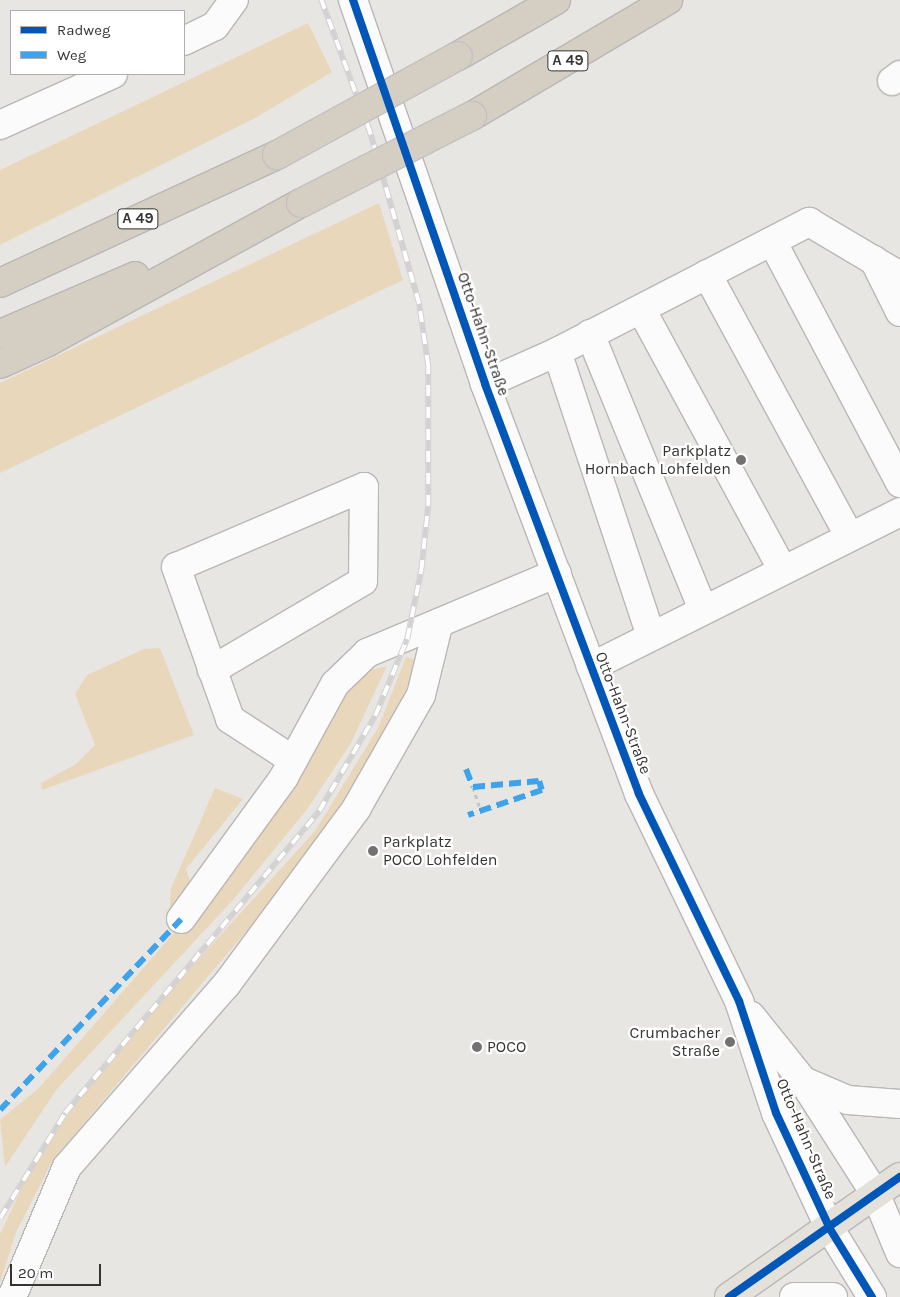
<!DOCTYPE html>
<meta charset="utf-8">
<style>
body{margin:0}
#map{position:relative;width:900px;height:1297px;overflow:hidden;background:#e8e6e3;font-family:Karla,sans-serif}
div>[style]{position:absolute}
.green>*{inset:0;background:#e9d7bb}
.path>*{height:3px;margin-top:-1.5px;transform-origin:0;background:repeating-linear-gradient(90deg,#c6c5c4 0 4px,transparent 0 8px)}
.roads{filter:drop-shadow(1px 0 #b9b7b5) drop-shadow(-1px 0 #b9b7b5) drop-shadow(0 1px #b9b7b5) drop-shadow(0 -1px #b9b7b5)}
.minor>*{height:28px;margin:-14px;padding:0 14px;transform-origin:14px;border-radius:14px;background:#fcfbfb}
.major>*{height:28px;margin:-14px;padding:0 14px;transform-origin:14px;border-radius:14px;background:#e4e0da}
.highway>*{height:28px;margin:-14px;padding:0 14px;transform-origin:14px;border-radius:14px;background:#d4cec3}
.rail>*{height:5.5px;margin-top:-2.75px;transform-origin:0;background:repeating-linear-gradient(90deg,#fff 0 11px,#d3d2d2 0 22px);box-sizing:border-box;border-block:1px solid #d3d2d2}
.bridges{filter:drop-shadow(1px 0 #c3c2c0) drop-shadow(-1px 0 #c3c2c0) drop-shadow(0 1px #c3c2c0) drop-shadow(0 -1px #c3c2c0)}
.highway-bridge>*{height:28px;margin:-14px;padding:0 14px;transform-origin:14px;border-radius:14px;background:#d4cec3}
.quiet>*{height:6px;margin-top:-3px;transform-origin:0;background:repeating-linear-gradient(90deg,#3ea3eb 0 12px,transparent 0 18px)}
.cycleway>*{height:8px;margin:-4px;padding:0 4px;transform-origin:4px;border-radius:4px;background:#0057b8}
.dots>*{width:14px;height:14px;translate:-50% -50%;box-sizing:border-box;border:2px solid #fff;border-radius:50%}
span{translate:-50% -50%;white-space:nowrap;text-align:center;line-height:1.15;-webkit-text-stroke:4.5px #fff;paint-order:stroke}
.shield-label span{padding:1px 4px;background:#fff;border:1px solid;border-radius:4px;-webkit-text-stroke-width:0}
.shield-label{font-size:15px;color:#353432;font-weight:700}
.street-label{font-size:16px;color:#353432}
.poi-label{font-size:16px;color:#353432}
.right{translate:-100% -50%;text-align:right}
.left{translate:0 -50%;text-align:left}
.legend{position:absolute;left:10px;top:10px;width:175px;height:65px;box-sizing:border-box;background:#fff;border:1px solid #aeaead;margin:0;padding:6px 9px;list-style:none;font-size:15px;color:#353432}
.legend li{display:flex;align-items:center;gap:10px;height:25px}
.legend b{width:25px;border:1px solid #aeaead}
.scale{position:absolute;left:10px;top:1264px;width:91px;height:22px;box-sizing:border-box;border:2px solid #353432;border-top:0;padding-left:6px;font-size:15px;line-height:18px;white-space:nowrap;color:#353432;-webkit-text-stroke:4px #fff;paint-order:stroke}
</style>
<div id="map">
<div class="green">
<div style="clip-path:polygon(308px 23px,332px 72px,257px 117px,0 245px,0 170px)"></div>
<div style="clip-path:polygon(379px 203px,403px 280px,0 473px,0 383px)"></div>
<div style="clip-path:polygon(160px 648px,194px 735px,42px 790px,41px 783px,76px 764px,95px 745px,75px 694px,87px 675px,144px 649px)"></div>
<div style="clip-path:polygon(406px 657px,418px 661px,377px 757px,303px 864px,53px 1160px,16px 1232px,0 1283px,0 1234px,27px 1177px,77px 1101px,136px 1028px,315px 831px,378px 728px)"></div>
<div style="clip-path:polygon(387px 666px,351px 743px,308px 808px,233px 900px,57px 1089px,5px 1167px,0 1120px,39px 1088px,265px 828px,356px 674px)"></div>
<div style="clip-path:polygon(215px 788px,243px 799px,186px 869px,191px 885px,169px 920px,171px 888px)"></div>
</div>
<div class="path">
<div style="left:473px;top:787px;width:25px;rotate:72deg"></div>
</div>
<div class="roads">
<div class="minor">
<div style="left:353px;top:0;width:406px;rotate:71deg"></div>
<div style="left:485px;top:384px;width:438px;rotate:69.4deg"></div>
<div style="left:639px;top:794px;width:230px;rotate:64.2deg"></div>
<div style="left:739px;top:1001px;width:118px;rotate:71.7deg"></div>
<div style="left:776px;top:1113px;width:128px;rotate:65deg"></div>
<div style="left:830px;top:1229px;width:80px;rotate:58.3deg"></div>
<div style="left:184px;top:41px;width:34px;rotate:-26deg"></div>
<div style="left:215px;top:26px;width:32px;rotate:-54deg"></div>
<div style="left:892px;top:81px;width:10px;rotate:-37deg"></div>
<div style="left:0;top:125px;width:124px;rotate:-24.3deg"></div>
<div style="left:772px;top:241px;width:274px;rotate:62.1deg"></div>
<div style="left:874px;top:260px;width:58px;rotate:63.4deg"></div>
<div style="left:707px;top:274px;width:299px;rotate:61.5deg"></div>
<div style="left:641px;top:309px;width:297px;rotate:61.5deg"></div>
<div style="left:590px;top:334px;width:298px;rotate:67.7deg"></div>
<div style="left:485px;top:384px;width:79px;rotate:-24deg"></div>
<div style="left:651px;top:636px;width:299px;rotate:-108.3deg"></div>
<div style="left:557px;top:352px;width:284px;rotate:-27.3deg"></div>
<div style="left:809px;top:222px;width:106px;rotate:30.7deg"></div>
<div style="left:591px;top:667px;width:346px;rotate:-26.6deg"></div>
<div style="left:212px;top:670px;width:175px;rotate:-30.5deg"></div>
<div style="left:363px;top:581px;width:94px;rotate:-89.4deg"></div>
<div style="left:364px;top:487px;width:204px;rotate:156.9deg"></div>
<div style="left:176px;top:567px;width:161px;rotate:70.4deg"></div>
<div style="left:230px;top:719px;width:75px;rotate:33.1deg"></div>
<div style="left:181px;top:919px;width:175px;rotate:-54deg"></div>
<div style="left:284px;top:777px;width:106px;rotate:-61.3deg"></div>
<div style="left:335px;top:684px;width:45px;rotate:-44.1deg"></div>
<div style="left:367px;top:653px;width:206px;rotate:-22.8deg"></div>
<div style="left:751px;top:1016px;width:83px;rotate:51.3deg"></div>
<div style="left:803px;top:1081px;width:135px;rotate:57.4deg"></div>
<div style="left:876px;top:1195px;width:63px;rotate:67.5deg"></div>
<div style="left:803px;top:1081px;width:49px;rotate:22.9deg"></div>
<div style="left:848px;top:1100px;width:52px;rotate:4.4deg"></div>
<div style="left:12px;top:1297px;width:141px;rotate:-67.1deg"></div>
<div style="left:67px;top:1167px;width:242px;rotate:-48.9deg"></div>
<div style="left:226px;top:985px;width:219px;rotate:-53.5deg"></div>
<div style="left:356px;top:809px;width:131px;rotate:-60.3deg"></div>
<div style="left:421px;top:695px;width:71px;rotate:-76.2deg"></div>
<div style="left:794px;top:1297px;width:39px"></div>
</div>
<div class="major">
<div style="left:729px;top:1297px;width:209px;rotate:-35.1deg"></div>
</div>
<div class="highway">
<div style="left:458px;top:56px;width:113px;rotate:-29.7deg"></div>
<div style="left:472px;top:116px;width:228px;rotate:-30.6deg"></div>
<div style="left:0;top:283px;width:305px;rotate:-24.8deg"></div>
<div style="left:0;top:334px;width:147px;rotate:-23.2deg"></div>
<div style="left:0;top:364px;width:53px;rotate:-24.6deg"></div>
<div style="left:48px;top:342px;width:289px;rotate:-28.8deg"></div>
</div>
</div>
<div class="rail">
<div style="left:0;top:1218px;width:123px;rotate:-58.2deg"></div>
<div style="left:65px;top:1113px;width:395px;rotate:-49.9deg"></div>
<div style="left:319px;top:811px;width:110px;rotate:-59.5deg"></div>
<div style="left:375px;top:716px;width:83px;rotate:-67.4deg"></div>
<div style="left:407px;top:639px;width:69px;rotate:-78.4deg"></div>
<div style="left:421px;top:571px;width:65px;rotate:-83.9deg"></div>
<div style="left:428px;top:506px;width:140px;rotate:-90deg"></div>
<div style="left:428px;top:366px;width:63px;rotate:-98.3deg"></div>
<div style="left:419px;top:304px;width:178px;rotate:-106deg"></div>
<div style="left:370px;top:133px;width:142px;rotate:-110.2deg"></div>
</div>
<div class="bridges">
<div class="highway-bridge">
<div style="left:277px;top:155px;width:206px;rotate:-28.7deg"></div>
<div style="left:301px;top:203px;width:192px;rotate:-27deg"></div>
</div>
</div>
<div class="quiet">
<div style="left:466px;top:769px;width:19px;rotate:69deg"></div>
<div style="left:473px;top:787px;width:66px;rotate:-5.2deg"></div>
<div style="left:539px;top:781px;width:9px;rotate:72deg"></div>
<div style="left:542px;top:790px;width:78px;rotate:161.3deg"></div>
<div style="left:0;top:1110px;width:263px;rotate:-46.5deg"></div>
</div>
<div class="cycleway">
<div style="left:353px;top:0;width:406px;rotate:71deg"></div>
<div style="left:485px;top:384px;width:438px;rotate:69.4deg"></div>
<div style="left:639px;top:794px;width:230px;rotate:64.2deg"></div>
<div style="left:739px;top:1001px;width:118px;rotate:71.7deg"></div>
<div style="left:776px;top:1113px;width:128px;rotate:65deg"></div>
<div style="left:830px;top:1229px;width:80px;rotate:58.3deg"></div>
<div style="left:729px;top:1297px;width:209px;rotate:-35.1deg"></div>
</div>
<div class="dots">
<div style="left:741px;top:460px;background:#747270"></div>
<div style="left:373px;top:851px;background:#747270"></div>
<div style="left:730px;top:1042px;background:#747270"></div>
<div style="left:477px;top:1047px;background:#747270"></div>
</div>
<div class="shield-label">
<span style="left:568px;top:61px">A 49</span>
<span style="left:138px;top:219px">A 49</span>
</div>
<div class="street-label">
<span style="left:483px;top:334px;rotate:71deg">Otto-Hahn-Straße</span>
<span style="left:623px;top:713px;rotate:69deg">Otto-Hahn-Straße</span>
<span style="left:806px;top:1139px;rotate:67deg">Otto-Hahn-Straße</span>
</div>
<div class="poi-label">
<span class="right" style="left:731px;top:460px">Parkplatz<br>Hornbach Lohfelden</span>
<span class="left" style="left:383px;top:851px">Parkplatz<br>POCO Lohfelden</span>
<span class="right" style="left:720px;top:1042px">Crumbacher<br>Straße</span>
<span class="left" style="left:487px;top:1047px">POCO</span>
</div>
<ul class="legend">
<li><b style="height:6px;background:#0057b8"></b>Radweg</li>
<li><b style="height:6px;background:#3ea3eb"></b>Weg</li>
</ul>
<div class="scale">20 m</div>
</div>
